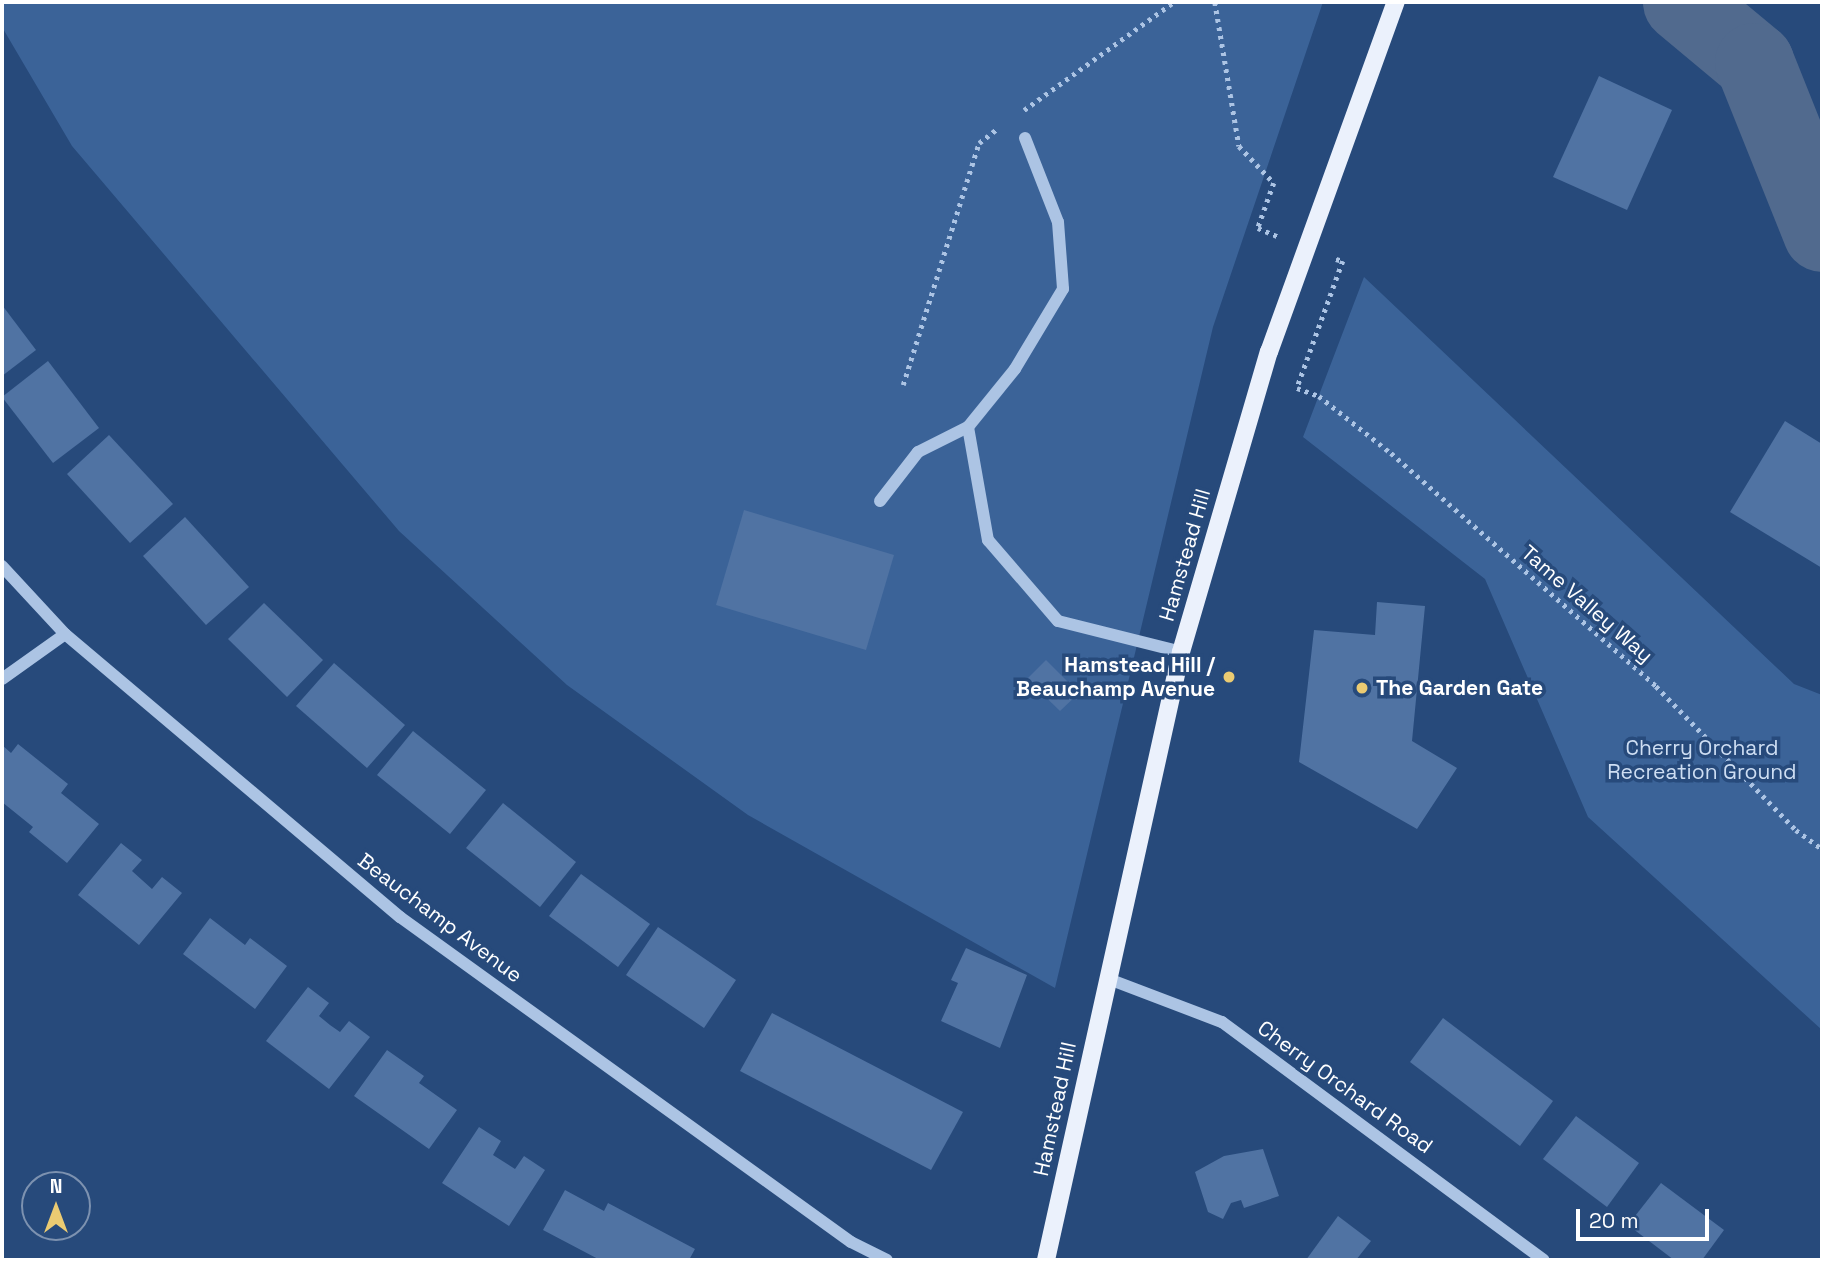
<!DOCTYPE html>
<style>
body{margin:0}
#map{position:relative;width:1824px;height:1262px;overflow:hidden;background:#274a7b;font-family:"Space Grotesk",sans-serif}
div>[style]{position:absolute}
.green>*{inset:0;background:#3b6398}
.river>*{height:79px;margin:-39.5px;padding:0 39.5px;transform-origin:39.5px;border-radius:39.5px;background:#516a8e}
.building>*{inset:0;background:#5073a3}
.path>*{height:4.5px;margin-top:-2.25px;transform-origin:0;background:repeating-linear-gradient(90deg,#acc4e4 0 3.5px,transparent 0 8.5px)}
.minor>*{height:12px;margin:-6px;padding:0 6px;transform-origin:6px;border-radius:6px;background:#acc4e4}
.major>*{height:18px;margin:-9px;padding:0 9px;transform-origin:9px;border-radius:9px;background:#ebf1fc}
.dots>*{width:19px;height:19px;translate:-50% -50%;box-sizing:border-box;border:4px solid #274a7b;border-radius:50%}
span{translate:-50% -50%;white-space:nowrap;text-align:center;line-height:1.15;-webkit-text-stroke:7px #274a7b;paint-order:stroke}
.street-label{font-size:21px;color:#fff}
.poi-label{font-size:21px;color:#fff;font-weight:700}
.right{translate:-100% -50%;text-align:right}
.left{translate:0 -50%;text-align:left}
.park-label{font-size:21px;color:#cedef3}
.frame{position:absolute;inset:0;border:4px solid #fff;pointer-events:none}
.north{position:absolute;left:21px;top:1171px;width:70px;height:70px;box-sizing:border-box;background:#274a7b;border:2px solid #7d92b0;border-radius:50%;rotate:0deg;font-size:19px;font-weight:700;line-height:28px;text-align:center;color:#fff}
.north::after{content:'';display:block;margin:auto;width:24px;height:32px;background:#ebcb72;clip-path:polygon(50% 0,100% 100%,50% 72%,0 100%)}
.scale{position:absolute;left:1576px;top:1209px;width:133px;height:32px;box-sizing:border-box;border:4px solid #fff;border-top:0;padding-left:9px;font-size:21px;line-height:24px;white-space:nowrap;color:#fff;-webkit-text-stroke:5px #274a7b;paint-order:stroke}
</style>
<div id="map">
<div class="green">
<div style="clip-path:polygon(2px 2px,1323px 2px,1213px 327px,1055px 988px,748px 815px,567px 685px,399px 531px,72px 146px,2px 27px)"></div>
<div style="clip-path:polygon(1364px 277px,1794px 684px,1822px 695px,1822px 1030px,1588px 817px,1485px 579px,1303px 437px)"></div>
</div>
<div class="river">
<div style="left:1682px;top:2px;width:94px;rotate:39.8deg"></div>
<div style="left:1754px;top:62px;width:183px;rotate:68.2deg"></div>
</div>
<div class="building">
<div style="clip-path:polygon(1599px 76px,1672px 110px,1627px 210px,1553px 177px)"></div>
<div style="clip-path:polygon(2px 305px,36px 350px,2px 376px)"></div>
<div style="clip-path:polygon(48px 361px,99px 428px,53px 463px,2px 397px)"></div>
<div style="clip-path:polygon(1785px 421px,1822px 444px,1822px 568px,1730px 512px)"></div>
<div style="clip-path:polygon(109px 435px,173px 504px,130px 543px,67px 474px)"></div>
<div style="clip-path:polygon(744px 510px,894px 555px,866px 650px,716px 605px)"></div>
<div style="clip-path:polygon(185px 517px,249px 587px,206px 625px,143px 556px)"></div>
<div style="clip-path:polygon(1377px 602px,1425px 606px,1412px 741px,1457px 768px,1417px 829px,1299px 762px,1314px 630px,1375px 635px)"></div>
<div style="clip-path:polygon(264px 603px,323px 660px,287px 697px,228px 639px)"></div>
<div style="clip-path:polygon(1046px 660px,1079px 693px,1060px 711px,1027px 679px)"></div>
<div style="clip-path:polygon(334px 663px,405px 725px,367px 768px,296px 706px)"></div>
<div style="clip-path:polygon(413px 731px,486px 790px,450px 834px,377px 775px)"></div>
<div style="clip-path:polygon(18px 744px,68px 784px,61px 793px,99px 824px,67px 863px,29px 832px,33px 827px,2px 802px,2px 745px,11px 753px)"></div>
<div style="clip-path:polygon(503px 803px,576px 862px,540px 907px,466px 848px)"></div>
<div style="clip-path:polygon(121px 843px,142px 860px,132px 871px,152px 889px,162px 877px,182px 893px,139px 945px,78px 895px)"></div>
<div style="clip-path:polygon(581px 874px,650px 924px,618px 967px,549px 916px)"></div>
<div style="clip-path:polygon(210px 918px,245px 945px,250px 938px,287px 966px,255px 1009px,183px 954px)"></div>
<div style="clip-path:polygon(658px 927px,736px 980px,704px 1028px,626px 975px)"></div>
<div style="clip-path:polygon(966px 948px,1027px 975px,1000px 1048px,941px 1021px,958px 983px,951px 980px)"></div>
<div style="clip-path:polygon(308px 987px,329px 1003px,319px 1016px,330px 1025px,340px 1032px,349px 1021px,370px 1037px,329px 1089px,266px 1041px)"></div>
<div style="clip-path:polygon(772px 1013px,963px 1112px,931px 1170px,740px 1071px)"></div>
<div style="clip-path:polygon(1443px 1018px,1553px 1101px,1520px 1146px,1410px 1062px)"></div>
<div style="clip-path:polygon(387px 1050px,424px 1076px,419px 1083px,457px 1110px,429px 1149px,354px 1096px)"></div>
<div style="clip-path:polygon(1576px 1116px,1639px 1163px,1607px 1207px,1543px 1159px)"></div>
<div style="clip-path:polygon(479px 1127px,501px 1141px,493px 1155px,515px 1169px,524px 1156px,545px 1170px,509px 1226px,442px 1183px)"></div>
<div style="clip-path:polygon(1263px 1149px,1279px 1196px,1244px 1208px,1241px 1200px,1231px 1203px,1223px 1219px,1208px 1212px,1195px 1172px,1224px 1156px)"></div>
<div style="clip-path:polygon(1661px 1183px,1724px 1230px,1702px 1260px,1674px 1260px,1628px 1225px)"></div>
<div style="clip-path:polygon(565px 1190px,604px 1211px,608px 1203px,695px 1249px,689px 1260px,600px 1260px,543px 1230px)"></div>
<div style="clip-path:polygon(1338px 1216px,1371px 1241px,1356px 1260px,1306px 1260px)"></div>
</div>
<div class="path">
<div style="left:1215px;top:2px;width:146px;rotate:80.5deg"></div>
<div style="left:1239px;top:146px;width:51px;rotate:46.6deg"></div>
<div style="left:1274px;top:183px;width:48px;rotate:109.6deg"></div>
<div style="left:1258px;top:228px;width:23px;rotate:23deg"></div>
<div style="left:1024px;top:110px;width:185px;rotate:-35.8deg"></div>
<div style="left:1336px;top:259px;width:7px;rotate:16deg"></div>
<div style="left:1343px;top:261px;width:135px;rotate:109.9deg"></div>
<div style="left:1297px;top:388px;width:23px;rotate:20deg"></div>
<div style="left:1319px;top:396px;width:92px;rotate:38.4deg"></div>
<div style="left:1391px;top:453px;width:353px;rotate:41.3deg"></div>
<div style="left:1656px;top:686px;width:201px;rotate:45.8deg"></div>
<div style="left:1796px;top:830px;width:32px;rotate:36deg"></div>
<div style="left:903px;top:385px;width:254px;rotate:-72.6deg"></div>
<div style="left:979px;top:143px;width:23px;rotate:-38deg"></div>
</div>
<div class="minor">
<div style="left:1025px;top:138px;width:90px;rotate:68.6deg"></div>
<div style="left:1058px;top:222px;width:67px;rotate:85.7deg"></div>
<div style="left:1063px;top:289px;width:93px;rotate:121deg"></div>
<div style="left:1015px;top:369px;width:75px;rotate:129deg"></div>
<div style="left:968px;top:427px;width:115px;rotate:80deg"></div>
<div style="left:988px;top:540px;width:107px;rotate:49.2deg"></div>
<div style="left:1058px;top:621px;width:127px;rotate:14.1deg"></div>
<div style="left:880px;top:501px;width:62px;rotate:-52.2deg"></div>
<div style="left:918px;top:452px;width:56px;rotate:-26.6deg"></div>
<div style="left:2px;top:566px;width:93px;rotate:47.2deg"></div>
<div style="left:65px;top:634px;width:439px;rotate:40.2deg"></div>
<div style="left:400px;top:917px;width:556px;rotate:35.78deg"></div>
<div style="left:851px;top:1242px;width:40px;rotate:26.6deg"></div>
<div style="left:2px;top:679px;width:77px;rotate:-35.5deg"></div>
<div style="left:1106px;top:978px;width:124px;rotate:20.8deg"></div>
<div style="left:1222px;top:1022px;width:400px;rotate:36.5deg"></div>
</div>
<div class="major">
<div style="left:1046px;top:1260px;width:623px;rotate:-77.48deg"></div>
<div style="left:1181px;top:652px;width:313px;rotate:-73.7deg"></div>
<div style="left:1269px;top:352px;width:372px;rotate:-70.1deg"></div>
</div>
<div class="dots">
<div style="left:1229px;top:677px;background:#ebcb72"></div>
<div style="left:1362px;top:688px;background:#ebcb72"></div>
</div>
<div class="street-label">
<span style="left:1185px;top:555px;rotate:-74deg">Hamstead Hill</span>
<span style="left:1587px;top:604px;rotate:41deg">Tame Valley Way</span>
<span style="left:440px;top:918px;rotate:37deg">Beauchamp Avenue</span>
<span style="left:1345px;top:1087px;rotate:36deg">Cherry Orchard Road</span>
<span style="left:1055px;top:1109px;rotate:-78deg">Hamstead Hill</span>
</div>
<div class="poi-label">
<span class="right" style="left:1215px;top:677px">Hamstead Hill /<br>Beauchamp Avenue</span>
<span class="left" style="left:1376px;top:688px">The Garden Gate</span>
</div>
<div class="park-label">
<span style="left:1702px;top:760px">Cherry Orchard<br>Recreation Ground</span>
</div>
<div class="frame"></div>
<div class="north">N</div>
<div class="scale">20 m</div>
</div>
